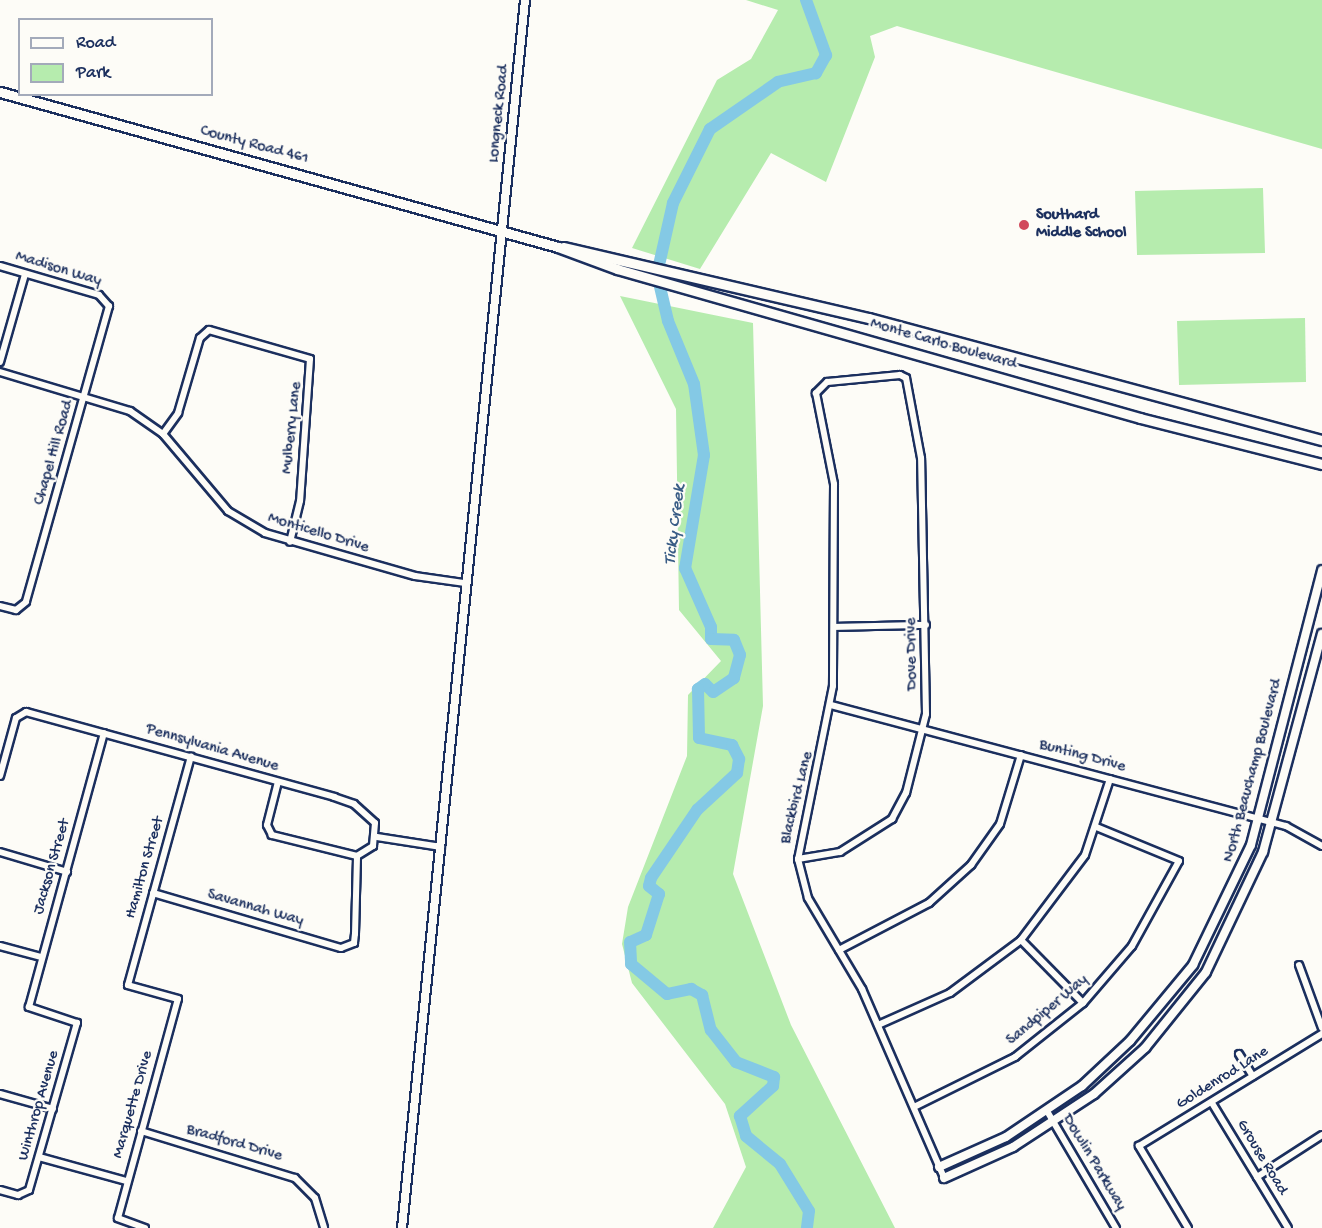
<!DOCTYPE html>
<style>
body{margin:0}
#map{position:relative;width:1322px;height:1228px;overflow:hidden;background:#fdfcf7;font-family:"Gochi Hand",sans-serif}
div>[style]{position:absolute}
.green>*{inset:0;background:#b6ecae}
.river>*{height:12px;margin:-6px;padding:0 6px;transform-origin:6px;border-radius:6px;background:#84c9e5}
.roads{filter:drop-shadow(2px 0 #1b2f5e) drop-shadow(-2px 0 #1b2f5e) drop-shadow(0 2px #1b2f5e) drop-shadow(0 -2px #1b2f5e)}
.minor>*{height:6px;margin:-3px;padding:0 3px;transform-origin:3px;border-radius:3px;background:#fdfcf7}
.tertiary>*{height:8px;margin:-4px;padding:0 4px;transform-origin:4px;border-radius:4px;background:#fdfcf7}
.secondary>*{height:9px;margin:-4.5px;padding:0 4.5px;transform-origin:4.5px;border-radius:4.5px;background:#fdfcf7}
.dots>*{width:16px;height:16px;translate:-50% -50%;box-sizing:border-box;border:3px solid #fdfcf7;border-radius:50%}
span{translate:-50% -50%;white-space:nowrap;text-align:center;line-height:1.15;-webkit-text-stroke:4.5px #fdfcf7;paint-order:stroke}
.street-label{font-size:16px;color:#1b2f5e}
.poi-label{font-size:16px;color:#1b2f5e;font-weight:700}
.left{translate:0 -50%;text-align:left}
.water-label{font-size:18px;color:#3a5d86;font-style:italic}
.legend{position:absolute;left:18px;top:18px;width:195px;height:78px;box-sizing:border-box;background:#fdfcf7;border:2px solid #a3aaba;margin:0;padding:8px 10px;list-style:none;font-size:18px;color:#1b2f5e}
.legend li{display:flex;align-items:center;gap:12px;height:30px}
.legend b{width:30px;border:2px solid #a3aaba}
</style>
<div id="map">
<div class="green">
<div style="clip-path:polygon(746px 0,1322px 0,1322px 149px,897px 26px,870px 36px,875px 57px,826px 182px,771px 153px,700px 269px,632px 248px,717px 80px,751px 59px,778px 10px)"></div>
<div style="clip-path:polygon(1263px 188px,1265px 253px,1137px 255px,1135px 191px)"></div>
<div style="clip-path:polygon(620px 296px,753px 323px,763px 706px,733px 874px,791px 1025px,895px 1228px,713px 1228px,746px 1167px,725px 1104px,632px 983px,622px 944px,628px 907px,687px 756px,688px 695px,721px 661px,679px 610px,676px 409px)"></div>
<div style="clip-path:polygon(1305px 318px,1306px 382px,1179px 385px,1177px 321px)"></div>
</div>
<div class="river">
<div style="left:806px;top:0;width:59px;rotate:70deg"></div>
<div style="left:826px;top:55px;width:21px;rotate:119deg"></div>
<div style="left:816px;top:73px;width:39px;rotate:167deg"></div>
<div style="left:778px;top:82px;width:83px;rotate:145.3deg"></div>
<div style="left:710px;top:129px;width:83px;rotate:116.6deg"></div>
<div style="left:673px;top:203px;width:73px;rotate:102.7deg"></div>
<div style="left:657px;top:274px;width:48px;rotate:76.8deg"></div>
<div style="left:668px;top:321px;width:68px;rotate:67.6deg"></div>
<div style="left:694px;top:384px;width:72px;rotate:82deg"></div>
<div style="left:704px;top:455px;width:115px;rotate:99.5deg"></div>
<div style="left:685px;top:568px;width:64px;rotate:66.2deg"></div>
<div style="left:711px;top:627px;width:12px;rotate:90deg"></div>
<div style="left:711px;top:639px;width:23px;rotate:2deg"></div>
<div style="left:734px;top:640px;width:16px;rotate:68deg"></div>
<div style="left:740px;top:655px;width:24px;rotate:105deg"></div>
<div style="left:734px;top:678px;width:25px;rotate:146deg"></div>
<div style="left:713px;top:692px;width:11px;rotate:-135deg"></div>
<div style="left:705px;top:684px;width:9px;rotate:144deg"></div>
<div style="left:698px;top:689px;width:49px;rotate:88.8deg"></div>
<div style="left:699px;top:738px;width:34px;rotate:12deg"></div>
<div style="left:732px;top:745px;width:16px;rotate:63deg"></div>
<div style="left:739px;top:759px;width:14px;rotate:98deg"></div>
<div style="left:737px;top:773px;width:54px;rotate:137.2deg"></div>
<div style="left:697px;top:810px;width:82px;rotate:124.1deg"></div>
<div style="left:651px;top:878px;width:8px;rotate:104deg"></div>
<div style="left:649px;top:886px;width:13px;rotate:39deg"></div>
<div style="left:659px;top:894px;width:43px;rotate:107.6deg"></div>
<div style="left:646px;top:935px;width:17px;rotate:156deg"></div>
<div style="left:630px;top:942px;width:22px;rotate:87deg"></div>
<div style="left:631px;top:964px;width:47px;rotate:39.8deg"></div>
<div style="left:667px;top:994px;width:25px;rotate:-12deg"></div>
<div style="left:691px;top:989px;width:13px;rotate:29deg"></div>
<div style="left:702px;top:995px;width:36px;rotate:76deg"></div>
<div style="left:711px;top:1030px;width:41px;rotate:52deg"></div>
<div style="left:736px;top:1062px;width:41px;rotate:21.5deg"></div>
<div style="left:774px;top:1077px;width:9px;rotate:96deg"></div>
<div style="left:773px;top:1086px;width:45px;rotate:137.7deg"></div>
<div style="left:740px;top:1116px;width:21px;rotate:73deg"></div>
<div style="left:746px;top:1136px;width:44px;rotate:39.5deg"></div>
<div style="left:780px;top:1164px;width:55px;rotate:58.3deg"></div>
<div style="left:809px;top:1211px;width:17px;rotate:97deg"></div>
</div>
<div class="roads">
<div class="minor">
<div style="left:0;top:266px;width:103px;rotate:16.3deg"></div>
<div style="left:99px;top:295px;width:15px;rotate:48deg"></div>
<div style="left:109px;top:306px;width:307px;rotate:105.7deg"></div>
<div style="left:26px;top:602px;width:13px;rotate:141deg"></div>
<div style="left:16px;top:610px;width:16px;rotate:-166deg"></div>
<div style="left:0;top:362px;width:91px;rotate:-74.1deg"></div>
<div style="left:0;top:372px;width:136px;rotate:16.7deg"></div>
<div style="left:130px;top:411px;width:40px;rotate:34.9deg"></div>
<div style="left:163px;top:434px;width:101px;rotate:49.8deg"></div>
<div style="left:228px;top:511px;width:43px;rotate:30.7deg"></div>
<div style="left:265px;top:533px;width:156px;rotate:16deg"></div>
<div style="left:415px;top:576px;width:49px;rotate:8.1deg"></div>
<div style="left:163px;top:434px;width:26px;rotate:-54deg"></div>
<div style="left:178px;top:413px;width:78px;rotate:-73.7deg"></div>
<div style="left:200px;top:338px;width:12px;rotate:-42deg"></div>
<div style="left:209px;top:330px;width:105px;rotate:16deg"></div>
<div style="left:310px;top:359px;width:142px;rotate:94deg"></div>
<div style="left:300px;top:501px;width:42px;rotate:103.7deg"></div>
<div style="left:835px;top:627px;width:91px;rotate:-1.3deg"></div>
<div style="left:831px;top:705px;width:471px;rotate:14.9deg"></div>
<div style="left:1286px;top:826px;width:41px;rotate:29.1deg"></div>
<div style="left:0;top:776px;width:60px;rotate:-74.6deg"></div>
<div style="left:16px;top:718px;width:12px;rotate:-31deg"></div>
<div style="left:26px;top:712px;width:320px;rotate:15.4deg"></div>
<div style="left:334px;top:797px;width:21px;rotate:19deg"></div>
<div style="left:354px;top:804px;width:28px;rotate:42deg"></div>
<div style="left:375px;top:823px;width:23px;rotate:95deg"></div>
<div style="left:373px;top:846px;width:19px;rotate:148deg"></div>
<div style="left:357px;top:856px;width:88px;rotate:-166.1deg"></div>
<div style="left:272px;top:835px;width:11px;rotate:-117deg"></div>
<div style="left:267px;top:825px;width:44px;rotate:-75.7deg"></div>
<div style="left:377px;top:837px;width:65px;rotate:8.9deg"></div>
<div style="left:0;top:852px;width:70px;rotate:16.6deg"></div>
<div style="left:798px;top:859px;width:43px;rotate:-9.5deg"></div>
<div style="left:840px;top:852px;width:62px;rotate:-32.4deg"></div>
<div style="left:892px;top:819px;width:30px;rotate:-62deg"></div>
<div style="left:906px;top:793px;width:81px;rotate:-75.8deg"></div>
<div style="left:926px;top:714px;width:256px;rotate:-91.1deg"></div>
<div style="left:921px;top:458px;width:81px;rotate:-100.6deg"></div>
<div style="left:906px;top:378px;width:7px;rotate:-153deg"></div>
<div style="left:900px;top:375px;width:73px;rotate:174.5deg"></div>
<div style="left:827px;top:382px;width:16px;rotate:135deg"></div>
<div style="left:816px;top:393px;width:93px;rotate:78.8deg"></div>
<div style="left:834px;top:484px;width:202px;rotate:90.3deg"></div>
<div style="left:833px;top:686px;width:177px;rotate:101.4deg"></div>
<div style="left:798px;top:859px;width:40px;rotate:75.6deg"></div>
<div style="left:808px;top:898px;width:106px;rotate:59.3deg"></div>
<div style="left:862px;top:989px;width:206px;rotate:66.5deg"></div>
<div style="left:153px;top:893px;width:196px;rotate:16.3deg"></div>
<div style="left:341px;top:948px;width:14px;rotate:-21deg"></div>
<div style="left:354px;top:943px;width:9px;rotate:-84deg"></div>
<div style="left:355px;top:934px;width:78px;rotate:-88.5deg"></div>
<div style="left:1021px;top:940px;width:88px;rotate:45.5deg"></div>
<div style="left:0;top:946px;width:42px;rotate:15deg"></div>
<div style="left:839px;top:950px;width:102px;rotate:-27.6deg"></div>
<div style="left:929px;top:903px;width:57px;rotate:-42.1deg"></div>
<div style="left:971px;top:865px;width:50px;rotate:-54.7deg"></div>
<div style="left:1000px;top:824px;width:72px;rotate:-73.1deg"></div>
<div style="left:1299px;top:965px;width:67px;rotate:69.9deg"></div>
<div style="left:878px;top:1025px;width:79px;rotate:-24deg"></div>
<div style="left:950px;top:993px;width:89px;rotate:-36.7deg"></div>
<div style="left:1021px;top:940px;width:106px;rotate:-53deg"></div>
<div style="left:1085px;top:855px;width:80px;rotate:-71.8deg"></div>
<div style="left:1239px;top:1054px;width:26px;rotate:58deg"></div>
<div style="left:0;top:1094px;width:55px;rotate:15.8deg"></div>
<div style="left:1212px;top:1103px;width:146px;rotate:58.7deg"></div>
<div style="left:914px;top:1107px;width:113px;rotate:-26.3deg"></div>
<div style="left:1015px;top:1057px;width:87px;rotate:-38.5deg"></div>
<div style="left:1083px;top:1003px;width:75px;rotate:-49.3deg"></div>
<div style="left:1132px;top:946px;width:97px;rotate:-61.1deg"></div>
<div style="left:1179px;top:861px;width:90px;rotate:-157.7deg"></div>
<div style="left:1047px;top:1111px;width:136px;rotate:59.5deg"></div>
<div style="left:141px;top:1131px;width:161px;rotate:17deg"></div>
<div style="left:295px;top:1178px;width:28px;rotate:45deg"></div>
<div style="left:315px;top:1198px;width:31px;rotate:73deg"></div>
<div style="left:39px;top:1157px;width:90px;rotate:15.4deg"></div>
<div style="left:1257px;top:1177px;width:77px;rotate:-32.9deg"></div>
<div style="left:0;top:1190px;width:19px;rotate:16deg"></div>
<div style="left:18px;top:1195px;width:12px;rotate:-24deg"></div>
<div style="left:29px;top:1190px;width:174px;rotate:-74deg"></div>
<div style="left:77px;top:1023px;width:51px;rotate:-161.6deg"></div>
<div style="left:29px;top:1007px;width:284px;rotate:-74.7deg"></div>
<div style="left:145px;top:1228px;width:29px;rotate:-160deg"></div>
<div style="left:118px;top:1218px;width:227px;rotate:-74.7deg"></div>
<div style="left:178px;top:999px;width:52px;rotate:-164.4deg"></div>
<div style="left:128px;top:985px;width:237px;rotate:-74.6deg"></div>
<div style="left:1188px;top:1228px;width:96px;rotate:-120.9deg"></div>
<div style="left:1139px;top:1146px;width:215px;rotate:-31.5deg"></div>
</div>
<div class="tertiary">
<div style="left:939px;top:1167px;width:73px;rotate:-24.1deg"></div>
<div style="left:1006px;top:1137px;width:92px;rotate:-33.9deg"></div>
<div style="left:1082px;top:1086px;width:66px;rotate:-43.2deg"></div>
<div style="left:1130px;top:1041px;width:99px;rotate:-50.3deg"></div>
<div style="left:1193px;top:965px;width:133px;rotate:-64.2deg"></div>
<div style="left:1251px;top:845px;width:284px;rotate:-75.5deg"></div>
<div style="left:944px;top:1178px;width:76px;rotate:-24.2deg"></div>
<div style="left:1013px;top:1147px;width:97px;rotate:-33.2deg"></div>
<div style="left:1094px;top:1094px;width:69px;rotate:-42deg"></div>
<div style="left:1145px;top:1048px;width:97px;rotate:-51.2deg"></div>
<div style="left:1206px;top:972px;width:133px;rotate:-64.6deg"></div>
<div style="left:1263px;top:852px;width:226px;rotate:-74.9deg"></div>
<div style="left:402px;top:1228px;width:1234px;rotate:-84.28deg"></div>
</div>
<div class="secondary">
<div style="left:0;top:92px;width:579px;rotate:15.52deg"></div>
<div style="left:558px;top:247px;width:63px;rotate:20.4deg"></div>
<div style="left:617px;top:269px;width:544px;rotate:15.9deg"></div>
<div style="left:1140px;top:418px;width:188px;rotate:14.2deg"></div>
<div style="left:563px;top:247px;width:314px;rotate:13.1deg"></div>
<div style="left:869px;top:318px;width:469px;rotate:15.1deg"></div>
</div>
</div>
<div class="dots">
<div style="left:1024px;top:225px;background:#d1495b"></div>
</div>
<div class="street-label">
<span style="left:500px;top:114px;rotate:-84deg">Longneck Road</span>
<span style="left:254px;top:146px;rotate:15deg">County Road 461</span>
<span style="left:58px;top:270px;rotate:17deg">Madison Way</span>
<span style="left:943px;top:345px;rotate:16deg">Monte Carlo Boulevard</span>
<span style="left:293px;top:428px;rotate:-84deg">Mulberry Lane</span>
<span style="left:55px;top:453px;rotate:-74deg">Chapel Hill Road</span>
<span style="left:318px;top:534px;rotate:17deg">Monticello Drive</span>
<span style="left:913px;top:654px;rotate:-91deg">Dove Drive</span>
<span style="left:212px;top:749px;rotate:16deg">Pennsylvania Avenue</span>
<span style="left:1082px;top:757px;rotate:15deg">Bunting Drive</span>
<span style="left:1254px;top:771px;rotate:-75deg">North Beauchamp Boulevard</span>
<span style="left:798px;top:798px;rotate:-76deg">Blackbird Lane</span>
<span style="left:53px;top:867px;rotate:-74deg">Jackson Street</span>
<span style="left:146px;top:868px;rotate:-74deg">Hamilton Street</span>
<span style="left:255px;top:909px;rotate:16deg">Savannah Way</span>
<span style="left:1048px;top:1011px;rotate:-40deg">Sandpiper Way</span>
<span style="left:1223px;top:1079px;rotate:-32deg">Goldenrod Lane</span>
<span style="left:134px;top:1105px;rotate:-74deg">Marquette Drive</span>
<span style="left:40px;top:1106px;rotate:-74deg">Winthrop Avenue</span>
<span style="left:234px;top:1144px;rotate:16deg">Bradford Drive</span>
<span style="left:1261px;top:1158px;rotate:59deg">Grouse Road</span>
<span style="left:1093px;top:1163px;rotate:59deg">Dowlin Parkway</span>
</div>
<div class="poi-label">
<span class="left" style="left:1036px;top:225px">Southard<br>Middle School</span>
</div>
<div class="water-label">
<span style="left:676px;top:525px;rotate:-83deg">Ticky Creek</span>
</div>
<ul class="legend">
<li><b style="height:8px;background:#fdfcf7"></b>Road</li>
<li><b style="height:16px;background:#b6ecae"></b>Park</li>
</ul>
</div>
